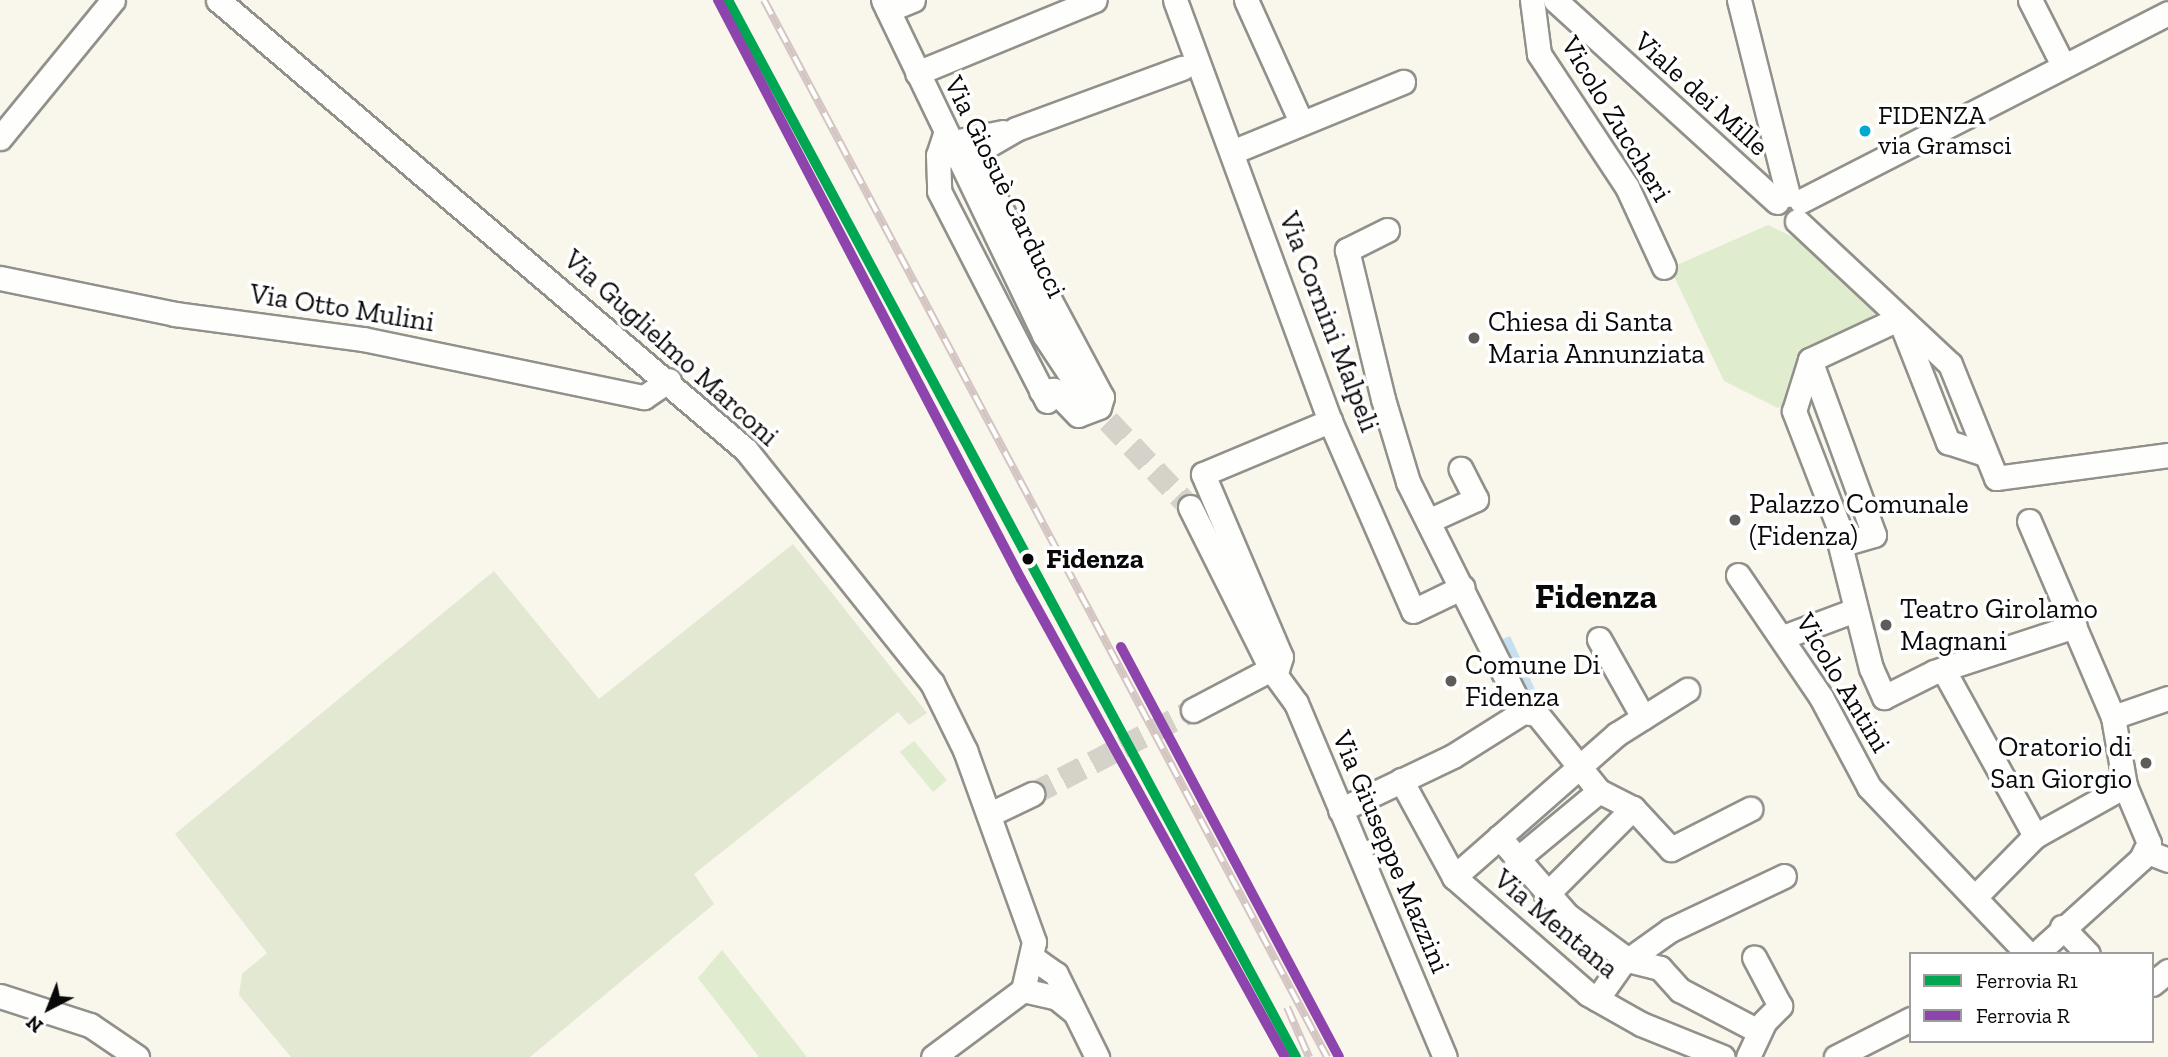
<!DOCTYPE html>
<meta charset="utf-8">
<style>
body{margin:0}
#map{position:relative;width:2168px;height:1057px;overflow:hidden;background:#f9f6ec;font-family:"Zilla Slab",serif}
div>[style]{position:absolute}
.green>*{inset:0;background:#e0ecce}
.cemetery>*{inset:0;background:#e3e8d2}
.water>*{inset:0;background:#c6e0f0}
.minor-tunnel>*{height:23px;margin-top:-11.5px;transform-origin:0;background:repeating-linear-gradient(90deg,#d5d2ca 0 23px,transparent 0 34px)}
.roads{filter:drop-shadow(2px 0 #91908b) drop-shadow(-2px 0 #91908b) drop-shadow(0 2px #91908b) drop-shadow(0 -2px #91908b)}
.minor>*{height:23px;margin:-11.5px;padding:0 11.5px;transform-origin:11.5px;border-radius:11.5px;background:#fefefc}
.rail>*{height:8px;margin-top:-4px;transform-origin:0;background:repeating-linear-gradient(90deg,#fff 0 16px,#d4c5c3 0 32px);box-sizing:border-box;border-block:2px solid #d4c5c3}
.rail-1>*{height:10px;margin:-5px;padding:0 5px;transform-origin:5px;border-radius:5px;background:#00a651}
.rail-2>*{height:10px;margin:-5px;padding:0 5px;transform-origin:5px;border-radius:5px;background:#8e44ad}
.dots>*{width:19px;height:19px;translate:-50% -50%;box-sizing:border-box;border:4px solid #fff;border-radius:50%}
span{translate:-50% -50%;white-space:nowrap;text-align:center;line-height:1.15;-webkit-text-stroke:7px #fff;paint-order:stroke}
.bus-label{font-size:26px;color:#090909}
.left{translate:0 -50%;text-align:left}
.street-label{font-size:28px;color:#090909}
.poi-label{font-size:28px;color:#090909}
.right{translate:-100% -50%;text-align:right}
.stop-label{font-size:28px;color:#090909;font-weight:700}
.district-label{font-size:35px;color:#090909;font-weight:700}
.legend{position:absolute;left:1909px;top:952px;width:245px;height:91px;box-sizing:border-box;background:#fff;border:2px solid #9d9d9d;margin:0;padding:9px 12px;list-style:none;font-size:21px;color:#090909}
.legend li{display:flex;align-items:center;gap:14px;height:35px}
.legend b{width:35px;border:2px solid #9d9d9d}
.north{position:absolute;left:14px;top:973px;width:70px;height:70px;-webkit-text-stroke:5px #fff;paint-order:stroke;rotate:222deg;font-size:19px;font-weight:700;line-height:28px;text-align:center;color:#090909}
.north::after{content:'';display:block;margin:auto;width:24px;height:32px;background:#090909;clip-path:polygon(50% 0,100% 100%,50% 72%,0 100%)}
</style>
<div id="map">
<div class="green">
<div style="clip-path:polygon(1768px 225px,1803px 242px,1877px 313px,1801px 357px,1789px 400px,1778px 408px,1724px 381px,1670px 268px)"></div>
<div style="clip-path:polygon(914px 741px,947px 780px,933px 792px,900px 752px)"></div>
<div style="clip-path:polygon(722px 950px,807px 1057px,759px 1057px,698px 978px)"></div>
</div>
<div class="cemetery">
<div style="clip-path:polygon(793px 544px,927px 713px,909px 725px,898px 712px,694px 874px,714px 904px,530px 1057px,291px 1057px,239px 995px,242px 974px,267px 953px,175px 834px,494px 571px,599px 699px)"></div>
</div>
<div class="water">
<div style="clip-path:polygon(1510px 636px,1539px 698px,1524px 704px,1496px 642px)"></div>
</div>
<div class="minor-tunnel">
<div style="left:1085px;top:396px;width:153px;rotate:46.6deg"></div>
<div style="left:1032px;top:794px;width:182px;rotate:-27.6deg"></div>
</div>
<div class="roads">
<div class="minor">
<div style="left:218px;top:0;width:694px;rotate:40.44deg"></div>
<div style="left:746px;top:450px;width:298px;rotate:51.4deg"></div>
<div style="left:932px;top:683px;width:75px;rotate:63.8deg"></div>
<div style="left:965px;top:750px;width:204px;rotate:70.2deg"></div>
<div style="left:1034px;top:942px;width:49px;rotate:102.9deg"></div>
<div style="left:1023px;top:990px;width:112px;rotate:143.3deg"></div>
<div style="left:883px;top:0;width:372px;rotate:64.3deg"></div>
<div style="left:1044px;top:335px;width:71px;rotate:56.5deg"></div>
<div style="left:1175px;top:0;width:449px;rotate:69.8deg"></div>
<div style="left:1330px;top:421px;width:207px;rotate:66.4deg"></div>
<div style="left:1413px;top:611px;width:55px;rotate:-25.6deg"></div>
<div style="left:1246px;top:0;width:134px;rotate:65.7deg"></div>
<div style="left:1532px;top:0;width:54px;rotate:82.6deg"></div>
<div style="left:1539px;top:54px;width:159px;rotate:56.5deg"></div>
<div style="left:1627px;top:187px;width:88px;rotate:65.2deg"></div>
<div style="left:1555px;top:0;width:300px;rotate:42.3deg"></div>
<div style="left:1739px;top:0;width:201px;rotate:75.9deg"></div>
<div style="left:2030px;top:0;width:73px;rotate:63.1deg"></div>
<div style="left:888px;top:10px;width:27px;rotate:-22deg"></div>
<div style="left:917px;top:73px;width:192px;rotate:-22.3deg"></div>
<div style="left:945px;top:134px;width:22px;rotate:108deg"></div>
<div style="left:938px;top:155px;width:36px;rotate:88deg"></div>
<div style="left:939px;top:191px;width:236px;rotate:62.8deg"></div>
<div style="left:0;top:138px;width:178px;rotate:-50.7deg"></div>
<div style="left:949px;top:143px;width:55px;rotate:-11.5deg"></div>
<div style="left:1232px;top:152px;width:185px;rotate:-22.3deg"></div>
<div style="left:956px;top:157px;width:24px;rotate:22deg"></div>
<div style="left:978px;top:166px;width:262px;rotate:61.8deg"></div>
<div style="left:1102px;top:397px;width:10px;rotate:107deg"></div>
<div style="left:1099px;top:407px;width:22px;rotate:159deg"></div>
<div style="left:1078px;top:415px;width:35px;rotate:-134deg"></div>
<div style="left:1054px;top:390px;width:13px;rotate:176deg"></div>
<div style="left:976px;top:162px;width:17px;rotate:-59deg"></div>
<div style="left:985px;top:147px;width:36px;rotate:-30deg"></div>
<div style="left:1016px;top:129px;width:177px;rotate:-20.2deg"></div>
<div style="left:1801px;top:201px;width:412px;rotate:-27.1deg"></div>
<div style="left:1797px;top:221px;width:209px;rotate:43.1deg"></div>
<div style="left:1950px;top:364px;width:123px;rotate:68deg"></div>
<div style="left:1996px;top:478px;width:174px;rotate:-7.6deg"></div>
<div style="left:1387px;top:230px;width:45px;rotate:153.4deg"></div>
<div style="left:1347px;top:250px;width:153px;rotate:76.4deg"></div>
<div style="left:1383px;top:399px;width:87px;rotate:73.2deg"></div>
<div style="left:1408px;top:482px;width:257px;rotate:63.4deg"></div>
<div style="left:0;top:278px;width:179px;rotate:11.6deg"></div>
<div style="left:175px;top:314px;width:190px;rotate:7.6deg"></div>
<div style="left:363px;top:339px;width:287px;rotate:11.7deg"></div>
<div style="left:644px;top:397px;width:30px;rotate:-34deg"></div>
<div style="left:1903px;top:328px;width:123px;rotate:68.5deg"></div>
<div style="left:1948px;top:442px;width:38px;rotate:18deg"></div>
<div style="left:1810px;top:360px;width:186px;rotate:69.9deg"></div>
<div style="left:1874px;top:535px;width:35px;rotate:164deg"></div>
<div style="left:1840px;top:545px;width:127px;rotate:75.9deg"></div>
<div style="left:1871px;top:668px;width:32px;rotate:66deg"></div>
<div style="left:1884px;top:697px;width:56px;rotate:-26.6deg"></div>
<div style="left:1934px;top:672px;width:148px;rotate:-18.1deg"></div>
<div style="left:1810px;top:360px;width:53px;rotate:107.4deg"></div>
<div style="left:1794px;top:411px;width:142px;rotate:68.9deg"></div>
<div style="left:1810px;top:360px;width:97px;rotate:-25deg"></div>
<div style="left:1190px;top:507px;width:181px;rotate:63.4deg"></div>
<div style="left:1271px;top:669px;width:42px;rotate:53.7deg"></div>
<div style="left:1296px;top:703px;width:384px;rotate:67.2deg"></div>
<div style="left:1428px;top:521px;width:53px;rotate:-24.6deg"></div>
<div style="left:1476px;top:499px;width:34px;rotate:-117deg"></div>
<div style="left:2029px;top:521px;width:213px;rotate:66.8deg"></div>
<div style="left:2113px;top:717px;width:70px;rotate:80.1deg"></div>
<div style="left:2125px;top:786px;width:62px;rotate:67.2deg"></div>
<div style="left:2149px;top:843px;width:18px;rotate:117deg"></div>
<div style="left:2141px;top:859px;width:142px;rotate:137.9deg"></div>
<div style="left:1738px;top:575px;width:148px;rotate:55.8deg"></div>
<div style="left:1821px;top:697px;width:102px;rotate:61.9deg"></div>
<div style="left:1869px;top:787px;width:231px;rotate:46.4deg"></div>
<div style="left:1783px;top:637px;width:77px;rotate:-20.6deg"></div>
<div style="left:1599px;top:639px;width:90px;rotate:60.6deg"></div>
<div style="left:1943px;top:669px;width:191px;rotate:61.1deg"></div>
<div style="left:1276px;top:673px;width:17px;rotate:-73deg"></div>
<div style="left:1281px;top:657px;width:199px;rotate:-113.1deg"></div>
<div style="left:1203px;top:474px;width:138px;rotate:-22.7deg"></div>
<div style="left:1193px;top:710px;width:88px;rotate:-27.7deg"></div>
<div style="left:1523px;top:712px;width:14px;rotate:8deg"></div>
<div style="left:1537px;top:714px;width:99px;rotate:51.2deg"></div>
<div style="left:1599px;top:791px;width:38px;rotate:27deg"></div>
<div style="left:1633px;top:808px;width:56px;rotate:47.2deg"></div>
<div style="left:1671px;top:849px;width:89px;rotate:-26.9deg"></div>
<div style="left:2113px;top:717px;width:58px;rotate:-19.1deg"></div>
<div style="left:1401px;top:780px;width:111px;rotate:61.3deg"></div>
<div style="left:1454px;top:877px;width:178px;rotate:41.1deg"></div>
<div style="left:1588px;top:994px;width:61px;rotate:29.5deg"></div>
<div style="left:1641px;top:1024px;width:88px;rotate:21.9deg"></div>
<div style="left:1340px;top:810px;width:125px;rotate:-25.5deg"></div>
<div style="left:1453px;top:756px;width:83px;rotate:-32.2deg"></div>
<div style="left:990px;top:814px;width:47px;rotate:-25.5deg"></div>
<div style="left:1499px;top:837px;width:103px;rotate:48.9deg"></div>
<div style="left:1567px;top:915px;width:76px;rotate:36.4deg"></div>
<div style="left:1628px;top:960px;width:33px;rotate:14deg"></div>
<div style="left:1660px;top:968px;width:30px;rotate:48deg"></div>
<div style="left:1680px;top:990px;width:88px;rotate:27.7deg"></div>
<div style="left:2145px;top:851px;width:25px;rotate:21deg"></div>
<div style="left:1516px;top:860px;width:108px;rotate:-39.7deg"></div>
<div style="left:1454px;top:877px;width:217px;rotate:-41.3deg"></div>
<div style="left:1617px;top:734px;width:83px;rotate:-32.2deg"></div>
<div style="left:1546px;top:895px;width:123px;rotate:-45deg"></div>
<div style="left:1975px;top:897px;width:86px;rotate:-45.5deg"></div>
<div style="left:2035px;top:836px;width:103px;rotate:-29.1deg"></div>
<div style="left:2062px;top:927px;width:37px;rotate:46deg"></div>
<div style="left:1033px;top:958px;width:28px;rotate:35deg"></div>
<div style="left:1056px;top:974px;width:93px;rotate:63.7deg"></div>
<div style="left:2152px;top:984px;width:21px;rotate:-39deg"></div>
<div style="left:1023px;top:990px;width:35px;rotate:13deg"></div>
<div style="left:1057px;top:998px;width:21px;rotate:39deg"></div>
<div style="left:0;top:996px;width:95px;rotate:17.9deg"></div>
<div style="left:90px;top:1025px;width:57px;rotate:34.2deg"></div>
<div style="left:1597px;top:999px;width:42px;rotate:-54.8deg"></div>
<div style="left:1621px;top:965px;width:60px;rotate:-35.5deg"></div>
<div style="left:1670px;top:930px;width:126px;rotate:-25.3deg"></div>
<div style="left:1748px;top:1057px;width:38px;rotate:-65deg"></div>
<div style="left:1764px;top:1022px;width:23px;rotate:-45deg"></div>
<div style="left:1780px;top:1006px;width:55px;rotate:-118deg"></div>
<div style="left:1836px;top:1057px;width:84px;rotate:-26.9deg"></div>
</div>
</div>
<div class="rail">
<div style="left:764px;top:0;width:1198px;rotate:61.96deg"></div>
<div style="left:1287px;top:1007px;width:55px;rotate:66.3deg"></div>
</div>
<div class="rail-1">
<div style="left:728px;top:0;width:1200px;rotate:61.75deg"></div>
</div>
<div class="rail-2">
<div style="left:718px;top:0;width:653px;rotate:62.38deg"></div>
<div style="left:1021px;top:579px;width:546px;rotate:61.09deg"></div>
<div style="left:1121px;top:647px;width:464px;rotate:62deg"></div>
</div>
<div class="dots">
<div style="left:1865px;top:131px;background:#00a9ce"></div>
<div style="left:1474px;top:338px;background:#5d5c58"></div>
<div style="left:1735px;top:520px;background:#5d5c58"></div>
<div style="left:1028px;top:559px;background:#090909"></div>
<div style="left:1886px;top:625px;background:#5d5c58"></div>
<div style="left:1451px;top:681px;background:#5d5c58"></div>
<div style="left:2146px;top:763px;background:#5d5c58"></div>
</div>
<div class="bus-label">
<span class="left" style="left:1878px;top:131px">FIDENZA<br>via Gramsci</span>
</div>
<div class="street-label">
<span style="left:1701px;top:94px;rotate:42deg">Viale dei Mille</span>
<span style="left:1616px;top:119px;rotate:59deg">Vicolo Zuccheri</span>
<span style="left:1005px;top:187px;rotate:64deg">Via Giosuè Carducci</span>
<span style="left:342px;top:308px;rotate:9deg">Via Otto Mulini</span>
<span style="left:1329px;top:322px;rotate:69deg">Via Cornini Malpeli</span>
<span style="left:671px;top:348px;rotate:42deg">Via Guglielmo Marconi</span>
<span style="left:1843px;top:683px;rotate:59deg">Vicolo Antini</span>
<span style="left:1391px;top:852px;rotate:67deg">Via Giuseppe Mazzini</span>
<span style="left:1556px;top:924px;rotate:40deg">Via Mentana</span>
</div>
<div class="poi-label">
<span class="left" style="left:1488px;top:338px">Chiesa di Santa<br>Maria Annunziata</span>
<span class="left" style="left:1749px;top:520px">Palazzo Comunale<br>(Fidenza)</span>
<span class="left" style="left:1900px;top:625px">Teatro Girolamo<br>Magnani</span>
<span class="left" style="left:1465px;top:681px">Comune Di<br>Fidenza</span>
<span class="right" style="left:2132px;top:763px">Oratorio di<br>San Giorgio</span>
</div>
<div class="stop-label">
<span class="left" style="left:1046px;top:559px">Fidenza</span>
</div>
<div class="district-label">
<span style="left:1596px;top:596px">Fidenza</span>
</div>
<ul class="legend">
<li><b style="height:9px;background:#00a651"></b>Ferrovia R1</li>
<li><b style="height:9px;background:#8e44ad"></b>Ferrovia R</li>
</ul>
<div class="north">N</div>
</div>
